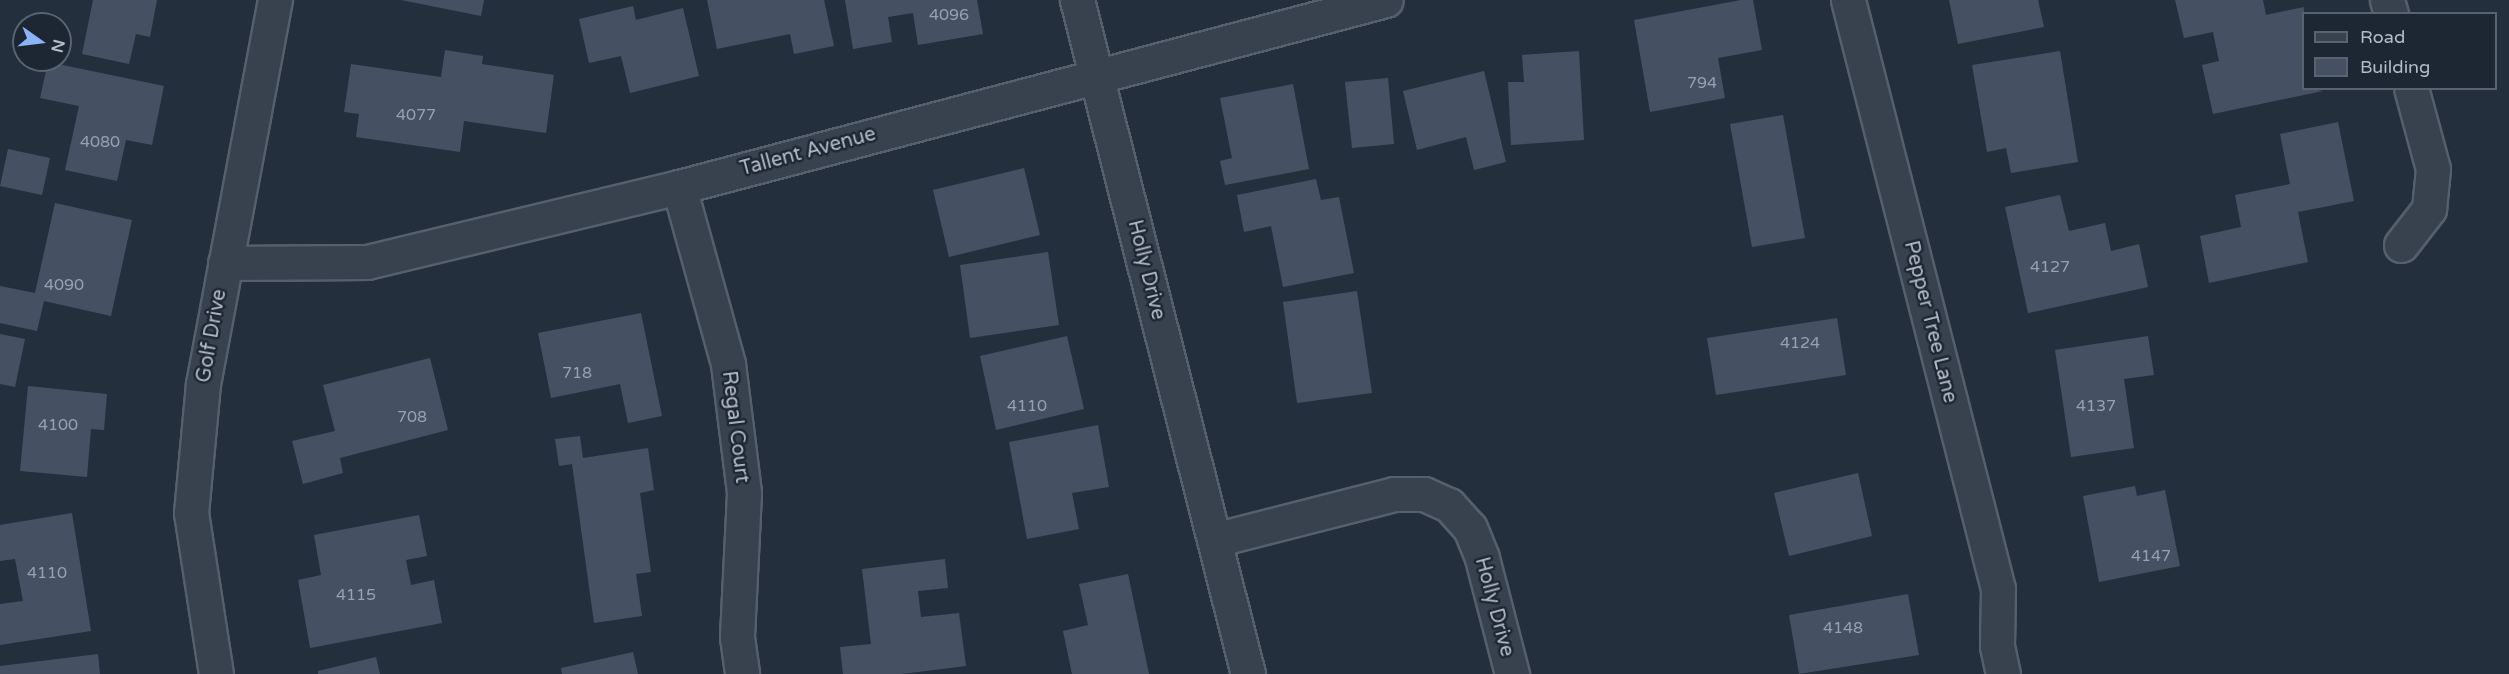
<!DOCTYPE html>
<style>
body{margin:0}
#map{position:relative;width:2509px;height:674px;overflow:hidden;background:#242f3e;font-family:"Varela Round",sans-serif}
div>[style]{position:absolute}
.building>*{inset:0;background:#455162}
.roads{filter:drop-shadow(2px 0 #565f6c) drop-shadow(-2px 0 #565f6c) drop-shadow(0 2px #565f6c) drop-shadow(0 -2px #565f6c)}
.minor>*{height:33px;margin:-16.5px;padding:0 16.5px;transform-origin:16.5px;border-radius:16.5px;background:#38414e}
span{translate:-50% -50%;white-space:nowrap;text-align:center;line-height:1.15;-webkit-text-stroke:5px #1d2633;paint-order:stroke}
.number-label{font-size:16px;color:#98a1af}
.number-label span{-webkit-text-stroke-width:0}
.street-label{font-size:20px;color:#b4bcc9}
.legend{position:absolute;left:2302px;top:12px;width:195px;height:78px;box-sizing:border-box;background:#1d2633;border:2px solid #59626f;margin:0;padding:8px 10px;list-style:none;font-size:18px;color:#b4bcc9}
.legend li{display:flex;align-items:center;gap:12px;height:30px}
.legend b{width:30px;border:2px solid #59626f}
.north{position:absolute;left:12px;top:12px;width:60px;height:60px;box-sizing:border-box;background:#1d2633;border:2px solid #59626f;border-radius:50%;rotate:104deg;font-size:16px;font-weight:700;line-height:24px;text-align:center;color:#b4bcc9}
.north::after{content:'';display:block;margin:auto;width:21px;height:27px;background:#8ab4f8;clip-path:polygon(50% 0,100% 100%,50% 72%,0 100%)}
</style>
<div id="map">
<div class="building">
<div style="clip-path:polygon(93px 0,157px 0,150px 37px,136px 34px,129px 64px,82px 54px)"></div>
<div style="clip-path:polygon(401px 0,484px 0,481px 16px)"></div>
<div style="clip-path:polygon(707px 0,824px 0,834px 46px,794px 54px,790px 34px,717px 49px)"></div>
<div style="clip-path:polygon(845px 0,977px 0,983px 34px,918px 45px,913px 13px,888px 17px,892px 42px,853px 49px)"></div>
<div style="clip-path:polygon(1741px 0,1753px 0,1762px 50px,1718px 58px,1725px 98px,1650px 112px,1634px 20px)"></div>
<div style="clip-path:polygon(1949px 0,2038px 0,2044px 27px,1958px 44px)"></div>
<div style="clip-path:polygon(2175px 0,2263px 0,2266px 15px,2304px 7px,2304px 88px,2323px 91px,2213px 114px,2202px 65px,2219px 61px,2213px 32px,2184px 38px)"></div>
<div style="clip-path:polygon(633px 6px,636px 20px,683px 8px,699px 76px,630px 93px,621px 56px,589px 63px,579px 19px)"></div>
<div style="clip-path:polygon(445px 50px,483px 56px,482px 64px,554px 75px,546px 133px,464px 121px,460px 152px,356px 137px,359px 114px,344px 112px,351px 64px,441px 77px)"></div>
<div style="clip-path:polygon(1579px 51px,1584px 140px,1511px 145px,1508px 82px,1524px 82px,1522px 55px)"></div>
<div style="clip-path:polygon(2060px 51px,2078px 162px,2011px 173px,2006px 148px,1987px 152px,1972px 65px)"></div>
<div style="clip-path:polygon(48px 62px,164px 86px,152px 145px,126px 140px,117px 181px,65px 170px,79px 106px,40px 98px)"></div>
<div style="clip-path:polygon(1484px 71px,1506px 162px,1474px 170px,1466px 137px,1417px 150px,1403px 91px)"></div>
<div style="clip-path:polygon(1388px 78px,1394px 144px,1352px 148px,1345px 82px)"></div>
<div style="clip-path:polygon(1293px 84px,1309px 169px,1225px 185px,1220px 161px,1232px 158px,1220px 98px)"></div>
<div style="clip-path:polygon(1783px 115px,1805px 238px,1752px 247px,1730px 124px)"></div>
<div style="clip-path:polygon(2338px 122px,2354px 201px,2298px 212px,2308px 262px,2209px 283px,2200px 236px,2241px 227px,2235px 195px,2290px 184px,2280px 134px)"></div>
<div style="clip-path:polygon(8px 149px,50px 158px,42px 195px,0 186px)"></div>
<div style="clip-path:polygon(1024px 168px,1040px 235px,949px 257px,933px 190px)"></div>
<div style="clip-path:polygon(1316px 179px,1321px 200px,1339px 197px,1354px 273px,1283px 287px,1271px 226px,1244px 232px,1237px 195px)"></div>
<div style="clip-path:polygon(2060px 195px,2069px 231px,2105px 223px,2111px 251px,2139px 244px,2148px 287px,2028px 313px,2005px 207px)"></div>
<div style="clip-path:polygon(55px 203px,132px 220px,111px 316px,44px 301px,37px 331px,0 323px,0 286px,35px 293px)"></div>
<div style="clip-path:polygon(1048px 252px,1059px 325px,970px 338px,960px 265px)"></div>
<div style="clip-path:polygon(1357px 291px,1372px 393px,1297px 403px,1283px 302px)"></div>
<div style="clip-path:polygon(641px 313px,662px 416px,628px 423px,620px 384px,551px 398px,538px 333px)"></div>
<div style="clip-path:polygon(1837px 318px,1846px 375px,1716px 395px,1707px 338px)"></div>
<div style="clip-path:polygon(0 334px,25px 339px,15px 387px,0 384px)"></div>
<div style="clip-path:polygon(1067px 336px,1084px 409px,996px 430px,980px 356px)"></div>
<div style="clip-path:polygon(2148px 336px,2154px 375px,2124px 379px,2134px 448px,2071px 457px,2055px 350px)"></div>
<div style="clip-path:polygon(430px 358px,448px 430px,340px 458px,343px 473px,303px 484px,292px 441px,335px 431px,323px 385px)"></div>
<div style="clip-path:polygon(28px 386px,107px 394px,104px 430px,91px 429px,87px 477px,20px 471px)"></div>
<div style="clip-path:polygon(1098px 425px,1109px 487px,1072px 493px,1079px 529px,1027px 539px,1009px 442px)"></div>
<div style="clip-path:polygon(580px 436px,583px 458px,648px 448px,654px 490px,640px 493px,651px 572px,636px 574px,642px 616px,594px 623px,572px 464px,559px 466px,555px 439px)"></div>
<div style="clip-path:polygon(1858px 473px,1872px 536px,1789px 556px,1774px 493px)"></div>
<div style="clip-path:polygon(2135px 486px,2137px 496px,2165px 490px,2180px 566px,2099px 582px,2083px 496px)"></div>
<div style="clip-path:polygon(72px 513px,91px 631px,0 645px,0 604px,23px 601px,15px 559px,0 561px,0 525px)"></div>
<div style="clip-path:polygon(419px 515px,427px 556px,406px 560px,411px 585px,434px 580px,442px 623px,310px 648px,298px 580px,321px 575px,314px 535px)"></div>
<div style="clip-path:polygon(945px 559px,948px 588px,918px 591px,921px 617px,959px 613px,966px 666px,902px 674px,843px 674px,840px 647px,871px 644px,862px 569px)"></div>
<div style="clip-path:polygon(1128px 574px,1149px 674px,1072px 674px,1063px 631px,1088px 625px,1079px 584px)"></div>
<div style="clip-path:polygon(1908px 594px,1919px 655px,1799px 674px,1789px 615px)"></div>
<div style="clip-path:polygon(633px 652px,638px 674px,562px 674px,561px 668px)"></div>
<div style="clip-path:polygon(98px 654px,100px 674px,0 674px,0 666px)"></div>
<div style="clip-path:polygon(376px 657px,380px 674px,318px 674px,318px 671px)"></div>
</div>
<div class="roads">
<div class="minor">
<div style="left:1077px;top:0;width:695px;rotate:75.76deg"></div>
<div style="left:1848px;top:0;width:608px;rotate:75.71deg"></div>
<div style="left:1998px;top:589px;width:57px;rotate:91deg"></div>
<div style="left:1997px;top:646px;width:29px;rotate:78deg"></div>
<div style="left:2387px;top:0;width:15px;rotate:74deg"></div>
<div style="left:679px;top:187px;width:184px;rotate:74.5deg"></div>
<div style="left:728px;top:364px;width:130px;rotate:82.9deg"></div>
<div style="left:744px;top:493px;width:144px;rotate:92.8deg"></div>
<div style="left:737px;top:637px;width:37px;rotate:82deg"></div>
<div style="left:2401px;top:245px;width:46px;rotate:-52.1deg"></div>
<div style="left:2429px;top:209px;width:40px;rotate:-84.3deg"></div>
<div style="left:2433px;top:169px;width:84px;rotate:-105.2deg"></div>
<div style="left:225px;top:263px;width:142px;rotate:-0.4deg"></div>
<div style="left:367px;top:262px;width:321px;rotate:-13.5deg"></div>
<div style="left:679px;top:187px;width:731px;rotate:-14.82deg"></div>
<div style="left:1214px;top:540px;width:186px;rotate:-14.3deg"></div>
<div style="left:1394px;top:494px;width:30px"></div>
<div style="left:1424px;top:494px;width:27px;rotate:24deg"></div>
<div style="left:1449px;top:505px;width:31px;rotate:48deg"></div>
<div style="left:1470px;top:528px;width:32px;rotate:68deg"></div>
<div style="left:1482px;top:558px;width:120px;rotate:75.5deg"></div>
<div style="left:216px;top:674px;width:163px;rotate:-98.8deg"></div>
<div style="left:191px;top:513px;width:130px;rotate:-84.7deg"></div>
<div style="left:203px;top:384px;width:391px;rotate:-79.4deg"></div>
</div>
</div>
<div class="number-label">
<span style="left:949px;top:15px">4096</span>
<span style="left:1702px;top:83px">794</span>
<span style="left:416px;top:115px">4077</span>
<span style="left:100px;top:142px">4080</span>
<span style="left:2050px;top:267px">4127</span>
<span style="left:64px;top:285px">4090</span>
<span style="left:1800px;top:343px">4124</span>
<span style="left:577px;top:373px">718</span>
<span style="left:1027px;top:406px">4110</span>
<span style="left:2096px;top:406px">4137</span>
<span style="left:412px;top:417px">708</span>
<span style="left:58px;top:425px">4100</span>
<span style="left:2151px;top:556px">4147</span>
<span style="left:47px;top:573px">4110</span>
<span style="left:356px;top:595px">4115</span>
<span style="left:1843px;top:628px">4148</span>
</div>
<div class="street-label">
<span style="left:808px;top:152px;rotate:-15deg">Tallent Avenue</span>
<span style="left:1146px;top:270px;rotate:76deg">Holly Drive</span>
<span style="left:1930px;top:322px;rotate:76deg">Pepper Tree Lane</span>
<span style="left:212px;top:336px;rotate:-80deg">Golf Drive</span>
<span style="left:735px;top:427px;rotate:83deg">Regal Court</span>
<span style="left:1494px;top:607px;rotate:75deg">Holly Drive</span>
</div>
<ul class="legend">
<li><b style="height:8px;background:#38414e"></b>Road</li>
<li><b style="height:16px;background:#455162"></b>Building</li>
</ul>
<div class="north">N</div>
</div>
